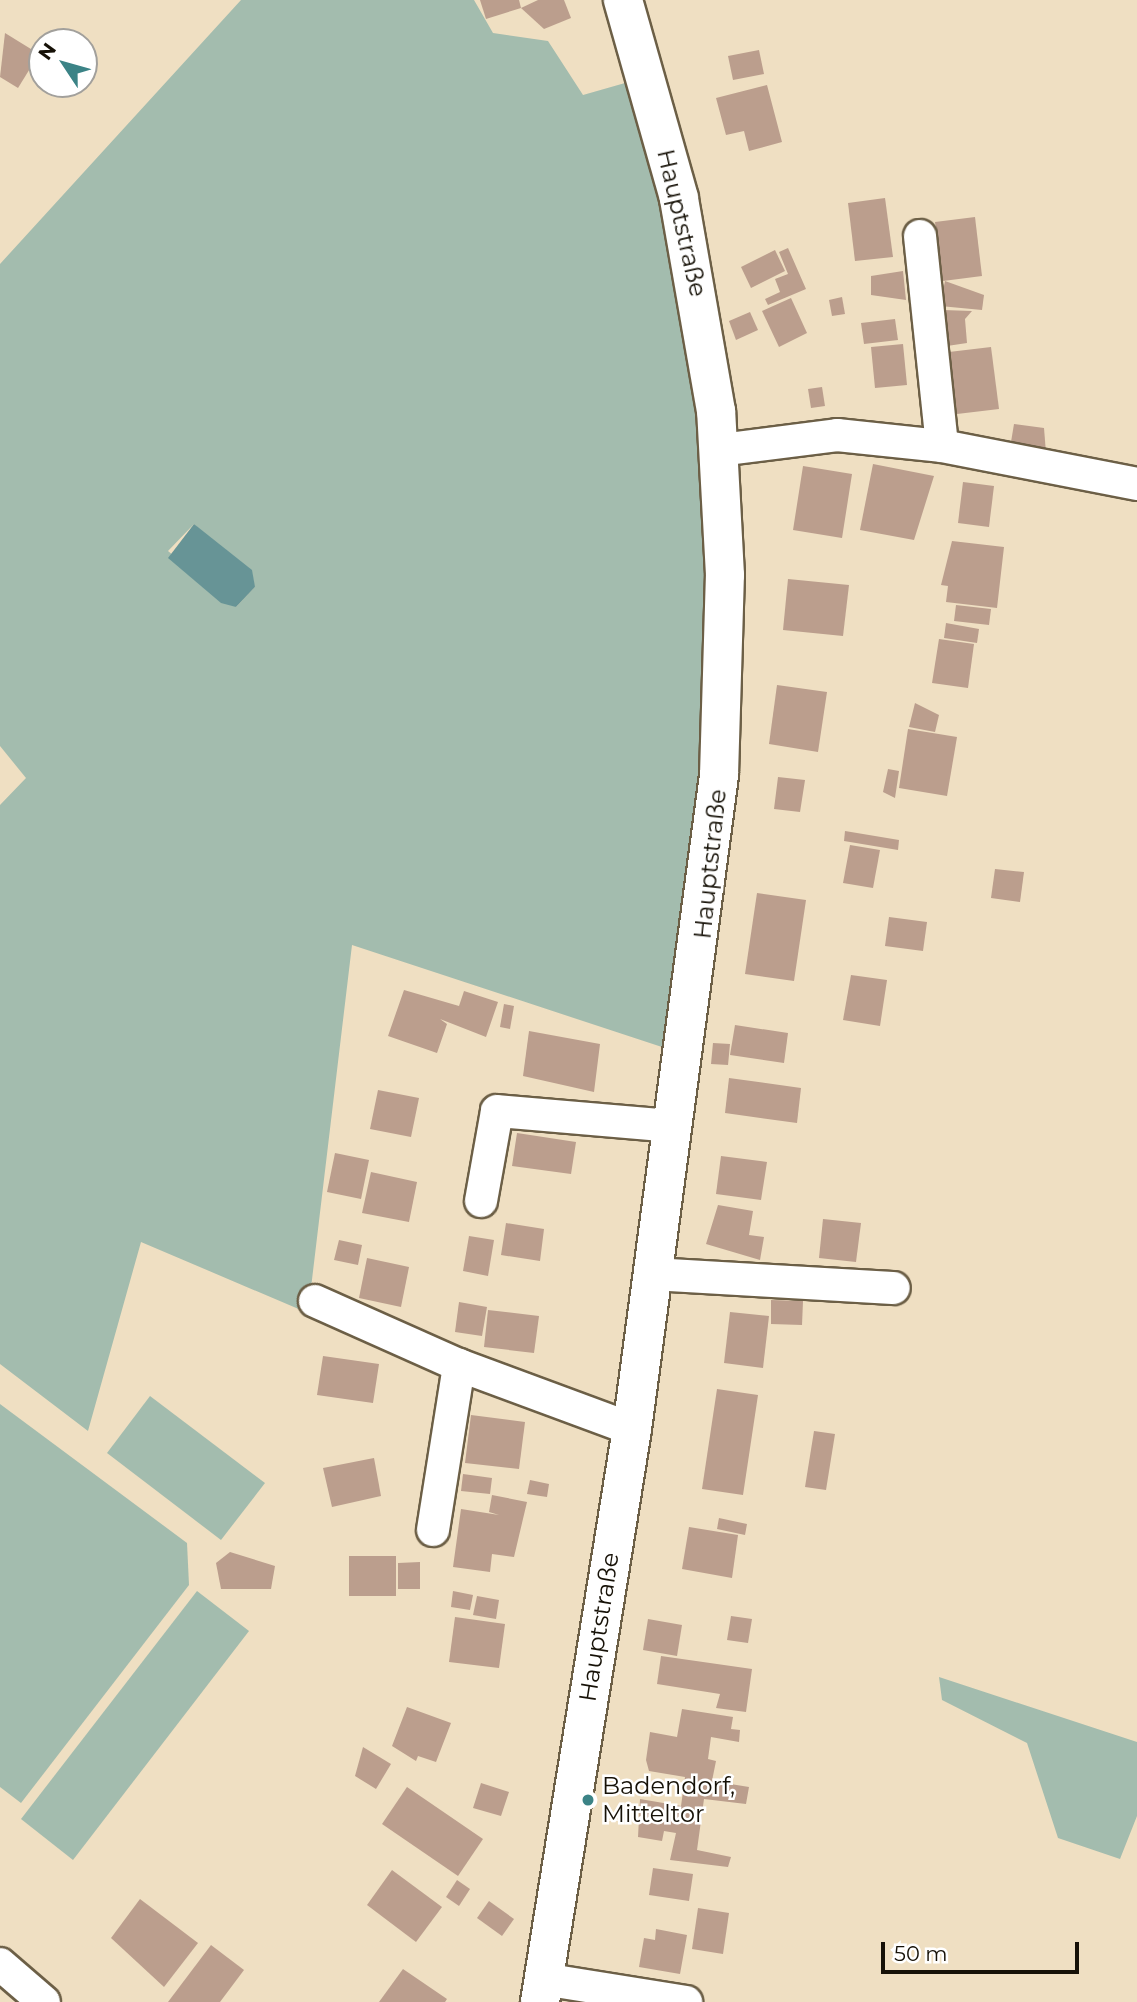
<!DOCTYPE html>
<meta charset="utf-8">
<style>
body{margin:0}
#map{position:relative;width:1137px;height:2002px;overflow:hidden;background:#efdfc2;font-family:Montserrat,sans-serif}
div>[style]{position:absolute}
.green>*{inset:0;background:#a3bcae}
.water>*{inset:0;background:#679496}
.building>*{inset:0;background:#bb9e8d}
.roads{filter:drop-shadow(2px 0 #6c5f46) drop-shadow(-2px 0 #6c5f46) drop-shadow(0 2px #6c5f46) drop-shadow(0 -2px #6c5f46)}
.street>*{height:32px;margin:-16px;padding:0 16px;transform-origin:16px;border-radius:16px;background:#fff}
.secondary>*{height:38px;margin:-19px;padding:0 19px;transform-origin:19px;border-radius:19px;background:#fff}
.dots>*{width:19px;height:19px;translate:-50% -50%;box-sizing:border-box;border:4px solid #fff;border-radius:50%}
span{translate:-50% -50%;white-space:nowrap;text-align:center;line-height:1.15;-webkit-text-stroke:5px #fff;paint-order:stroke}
.street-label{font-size:24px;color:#161107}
.poi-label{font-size:24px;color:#161107}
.left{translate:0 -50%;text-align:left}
.north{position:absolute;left:28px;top:28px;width:70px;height:70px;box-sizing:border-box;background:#fff;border:2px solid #a2a09c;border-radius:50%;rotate:306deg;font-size:19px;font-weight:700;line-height:28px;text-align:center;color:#161107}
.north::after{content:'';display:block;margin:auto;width:24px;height:32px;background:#3b8386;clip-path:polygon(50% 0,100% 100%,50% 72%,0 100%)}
.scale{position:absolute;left:881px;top:1942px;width:198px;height:32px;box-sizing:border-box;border:4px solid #161107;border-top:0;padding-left:9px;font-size:21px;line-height:24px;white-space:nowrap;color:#161107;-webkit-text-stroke:5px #fff;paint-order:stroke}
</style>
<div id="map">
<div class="green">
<div style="clip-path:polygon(evenodd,241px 0,474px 0,493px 33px,548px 41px,583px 95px,632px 81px,662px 202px,698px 413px,708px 575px,701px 773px,665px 1048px,352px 945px,308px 1313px,141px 1242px,88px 1431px,0 1364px,0 805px,26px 778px,0 746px,0 264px,241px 0,194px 524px,255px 587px,236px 607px,168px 551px,194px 524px)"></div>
<div style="clip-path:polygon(150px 1396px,265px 1483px,221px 1540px,107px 1453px)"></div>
<div style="clip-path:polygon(0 1404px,187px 1543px,189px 1585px,21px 1803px,0 1787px)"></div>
<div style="clip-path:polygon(197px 1591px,249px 1631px,73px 1860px,21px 1819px)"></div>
<div style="clip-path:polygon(939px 1677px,1137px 1742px,1137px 1816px,1120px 1859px,1058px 1838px,1027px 1743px,942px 1700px)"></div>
</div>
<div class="water">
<div style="clip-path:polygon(194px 524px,252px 570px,255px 587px,236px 607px,221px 603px,168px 558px)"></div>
</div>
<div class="building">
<div style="clip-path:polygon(480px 0,519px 0,521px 8px,486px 19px)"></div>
<div style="clip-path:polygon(538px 0,564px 0,571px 18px,544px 29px,521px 8px)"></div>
<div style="clip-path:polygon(5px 33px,39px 54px,18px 88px,0 77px)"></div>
<div style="clip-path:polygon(759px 50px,764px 74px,733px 80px,728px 56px)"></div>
<div style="clip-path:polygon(767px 85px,782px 142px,749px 151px,744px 131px,726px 135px,716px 98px)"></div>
<div style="clip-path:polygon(885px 198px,893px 257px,855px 261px,848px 203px)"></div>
<div style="clip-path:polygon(975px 217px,982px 276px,943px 281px,935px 222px)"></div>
<div style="clip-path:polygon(788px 248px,806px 289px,768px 305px,765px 299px,780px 292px,775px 279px,788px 274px,779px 252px)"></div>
<div style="clip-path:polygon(775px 250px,785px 271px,751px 288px,741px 267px)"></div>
<div style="clip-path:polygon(903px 271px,906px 300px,871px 295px,871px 276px)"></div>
<div style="clip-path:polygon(945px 281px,984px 295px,982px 310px,940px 306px)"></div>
<div style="clip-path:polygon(842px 297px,845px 314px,832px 316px,829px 300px)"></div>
<div style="clip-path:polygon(791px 298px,807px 333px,779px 347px,762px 311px)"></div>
<div style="clip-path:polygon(943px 310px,972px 311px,965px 319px,967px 343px,947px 346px)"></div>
<div style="clip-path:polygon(750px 312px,758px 330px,736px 340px,729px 321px)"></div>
<div style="clip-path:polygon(895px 319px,898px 340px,864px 344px,861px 323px)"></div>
<div style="clip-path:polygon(903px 344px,907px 385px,875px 388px,871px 347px)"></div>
<div style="clip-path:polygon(991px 347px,999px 409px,957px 414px,949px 352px)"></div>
<div style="clip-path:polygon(822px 387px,825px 406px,811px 408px,808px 389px)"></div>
<div style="clip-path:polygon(1014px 424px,1044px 428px,1046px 453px,1010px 448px)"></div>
<div style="clip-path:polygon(873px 464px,934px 476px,914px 540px,860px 530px)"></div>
<div style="clip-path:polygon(803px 466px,852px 474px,842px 538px,793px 530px)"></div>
<div style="clip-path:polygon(963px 482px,994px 486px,989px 527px,958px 523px)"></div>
<div style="clip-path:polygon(952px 541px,1004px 547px,997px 608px,946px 602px,948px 586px,941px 585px)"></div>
<div style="clip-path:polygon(788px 579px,849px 585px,843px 636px,783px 630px)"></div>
<div style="clip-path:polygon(956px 605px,991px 609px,989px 625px,954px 621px)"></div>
<div style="clip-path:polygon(946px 623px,979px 629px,977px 643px,944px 638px)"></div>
<div style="clip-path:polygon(939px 639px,974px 644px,968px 688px,932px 683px)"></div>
<div style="clip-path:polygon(777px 685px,827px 692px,818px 752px,769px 744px)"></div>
<div style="clip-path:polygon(915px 703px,939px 715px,935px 732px,909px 727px)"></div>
<div style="clip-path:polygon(908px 729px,957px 737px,947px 796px,899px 788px)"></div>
<div style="clip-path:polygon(888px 769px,899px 771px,895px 798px,883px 792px)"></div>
<div style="clip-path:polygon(778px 777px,805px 780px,800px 812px,774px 809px)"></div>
<div style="clip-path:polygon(845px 831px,899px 840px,898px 850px,844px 841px)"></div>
<div style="clip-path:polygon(850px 845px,880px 850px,873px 888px,843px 883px)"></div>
<div style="clip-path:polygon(995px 869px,1024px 872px,1020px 902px,991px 898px)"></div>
<div style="clip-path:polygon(757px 893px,806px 900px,794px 981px,745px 974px)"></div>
<div style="clip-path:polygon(889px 917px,927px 922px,923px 951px,885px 946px)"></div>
<div style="clip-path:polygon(851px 975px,887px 980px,880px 1026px,843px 1020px)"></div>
<div style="clip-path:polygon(404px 990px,459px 1006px,464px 991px,498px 1002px,486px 1037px,440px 1019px,447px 1024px,437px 1053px,388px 1036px)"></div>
<div style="clip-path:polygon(504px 1004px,514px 1006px,510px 1029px,500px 1027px)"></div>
<div style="clip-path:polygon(735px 1025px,788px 1033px,784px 1063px,730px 1055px)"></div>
<div style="clip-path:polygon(529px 1031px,600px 1044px,594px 1092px,523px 1076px)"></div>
<div style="clip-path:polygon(713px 1043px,730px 1044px,728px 1065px,711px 1064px)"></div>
<div style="clip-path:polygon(729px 1078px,801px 1088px,797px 1123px,725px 1113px)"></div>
<div style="clip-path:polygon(378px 1090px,419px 1098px,411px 1137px,370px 1129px)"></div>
<div style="clip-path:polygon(517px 1133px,576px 1142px,571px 1174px,512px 1166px)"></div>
<div style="clip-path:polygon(335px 1153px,369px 1160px,361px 1199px,327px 1192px)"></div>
<div style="clip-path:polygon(721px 1156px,767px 1162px,761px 1200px,716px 1194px)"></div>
<div style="clip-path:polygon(371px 1172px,417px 1182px,409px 1222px,362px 1213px)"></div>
<div style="clip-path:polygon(718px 1205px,753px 1211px,749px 1235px,764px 1237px,760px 1260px,706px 1244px)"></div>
<div style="clip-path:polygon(823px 1219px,861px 1223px,856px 1262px,819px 1258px)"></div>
<div style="clip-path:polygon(506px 1223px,544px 1229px,540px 1261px,501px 1255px)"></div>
<div style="clip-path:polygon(469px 1236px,494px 1240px,488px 1276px,463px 1271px)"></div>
<div style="clip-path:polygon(339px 1240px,362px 1245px,358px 1265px,334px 1260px)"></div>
<div style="clip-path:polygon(367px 1258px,409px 1267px,401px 1307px,359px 1298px)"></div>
<div style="clip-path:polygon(771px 1300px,803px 1301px,802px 1325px,771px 1324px)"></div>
<div style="clip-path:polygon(459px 1302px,487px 1307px,482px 1336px,455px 1332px)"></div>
<div style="clip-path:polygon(488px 1310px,539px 1316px,534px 1353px,484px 1347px)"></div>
<div style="clip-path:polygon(730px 1312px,769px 1316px,763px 1368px,724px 1363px)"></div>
<div style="clip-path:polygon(323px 1356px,379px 1364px,373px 1403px,317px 1395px)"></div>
<div style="clip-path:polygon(717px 1389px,758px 1395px,743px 1495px,702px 1489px)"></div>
<div style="clip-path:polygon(471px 1415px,525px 1422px,519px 1469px,465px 1463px)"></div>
<div style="clip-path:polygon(814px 1431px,835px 1434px,826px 1490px,805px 1487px)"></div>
<div style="clip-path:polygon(374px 1458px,381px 1496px,332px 1507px,323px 1468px)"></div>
<div style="clip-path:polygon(463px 1474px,492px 1478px,490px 1494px,461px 1491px)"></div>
<div style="clip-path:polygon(530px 1480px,549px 1484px,547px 1497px,527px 1494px)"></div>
<div style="clip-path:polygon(492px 1495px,527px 1502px,514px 1557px,492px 1554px,490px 1572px,453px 1567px,461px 1509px,499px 1515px,489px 1512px)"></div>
<div style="clip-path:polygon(719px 1518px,747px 1524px,745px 1535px,717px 1529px)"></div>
<div style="clip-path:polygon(689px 1527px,738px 1535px,732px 1578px,682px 1569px)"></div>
<div style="clip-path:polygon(230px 1552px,275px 1566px,271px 1589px,221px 1589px,216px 1563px)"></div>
<div style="clip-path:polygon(349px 1556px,396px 1556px,396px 1596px,349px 1596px)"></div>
<div style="clip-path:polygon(420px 1562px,420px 1589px,398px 1589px,398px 1563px)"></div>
<div style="clip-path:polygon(453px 1591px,473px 1595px,470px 1610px,451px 1607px)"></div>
<div style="clip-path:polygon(477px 1596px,499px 1600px,496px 1619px,473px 1615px)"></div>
<div style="clip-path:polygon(731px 1616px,752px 1619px,748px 1643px,727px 1640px)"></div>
<div style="clip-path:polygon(455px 1617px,505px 1624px,499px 1668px,449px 1662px)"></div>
<div style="clip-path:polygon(648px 1619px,682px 1625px,677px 1656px,643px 1650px)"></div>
<div style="clip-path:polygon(661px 1656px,752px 1669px,746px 1712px,716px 1708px,720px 1694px,657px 1684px)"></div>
<div style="clip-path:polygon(407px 1707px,451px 1723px,436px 1762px,418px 1756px,416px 1761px,392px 1746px)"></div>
<div style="clip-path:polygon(682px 1709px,733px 1717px,731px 1729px,740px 1730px,739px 1742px,711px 1737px,708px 1759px,716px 1761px,712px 1781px,749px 1787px,746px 1804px,704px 1799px,697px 1850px,731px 1857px,728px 1867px,670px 1860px,676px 1833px,664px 1831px,662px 1841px,638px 1837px,640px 1799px,681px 1806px,685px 1777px,649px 1771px,646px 1760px,650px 1732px,677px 1737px)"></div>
<div style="clip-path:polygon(363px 1747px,391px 1764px,376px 1789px,355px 1776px)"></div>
<div style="clip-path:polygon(481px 1783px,509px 1792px,501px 1816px,473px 1808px)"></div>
<div style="clip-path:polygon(407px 1787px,483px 1839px,458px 1876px,382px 1824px)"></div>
<div style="clip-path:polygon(653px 1868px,693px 1874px,689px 1901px,649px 1895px)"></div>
<div style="clip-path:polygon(392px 1870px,442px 1907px,416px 1942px,367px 1905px)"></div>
<div style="clip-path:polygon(457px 1880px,470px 1889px,459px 1906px,446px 1897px)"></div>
<div style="clip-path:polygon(140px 1899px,198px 1943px,164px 1987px,111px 1938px)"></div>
<div style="clip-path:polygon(489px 1901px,514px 1919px,502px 1936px,477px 1918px)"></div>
<div style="clip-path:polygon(698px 1908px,729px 1913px,723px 1954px,692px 1949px)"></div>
<div style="clip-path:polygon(656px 1929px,687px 1935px,680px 1974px,639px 1967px,644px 1938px,655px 1940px)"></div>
<div style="clip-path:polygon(211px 1945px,244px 1970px,220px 2002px,168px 2002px)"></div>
<div style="clip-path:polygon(403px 1969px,447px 1999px,445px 2002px,379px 2002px)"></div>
</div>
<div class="roads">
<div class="street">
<div style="left:920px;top:236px;width:211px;rotate:84deg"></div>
<div style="left:720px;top:450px;width:118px;rotate:-7.3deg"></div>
<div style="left:837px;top:435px;width:106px;rotate:6deg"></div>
<div style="left:942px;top:446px;width:199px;rotate:11deg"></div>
<div style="left:481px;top:1201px;width:91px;rotate:-79.9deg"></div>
<div style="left:497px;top:1111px;width:176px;rotate:4.9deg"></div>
<div style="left:651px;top:1274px;width:243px;rotate:3.3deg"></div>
<div style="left:315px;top:1301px;width:158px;rotate:24deg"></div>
<div style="left:433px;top:1530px;width:167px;rotate:-81deg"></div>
<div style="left:459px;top:1365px;width:184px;rotate:20.3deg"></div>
<div style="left:0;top:1964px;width:58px;rotate:40.8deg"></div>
<div style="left:543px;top:1979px;width:145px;rotate:9.1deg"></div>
</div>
<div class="secondary">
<div style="left:540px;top:2002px;width:580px;rotate:-80.88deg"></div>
<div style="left:632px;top:1429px;width:660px;rotate:-82.42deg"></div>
<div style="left:719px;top:775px;width:200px;rotate:-88.3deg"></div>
<div style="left:725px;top:575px;width:164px;rotate:-93.1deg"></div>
<div style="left:716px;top:411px;width:216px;rotate:-99.9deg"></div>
<div style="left:679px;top:198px;width:206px;rotate:-105.8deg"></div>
</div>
</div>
<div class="dots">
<div style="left:588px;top:1800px;background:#3b8386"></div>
</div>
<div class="street-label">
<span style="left:682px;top:223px;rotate:77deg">Hauptstraße</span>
<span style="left:710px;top:864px;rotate:-84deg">Hauptstraße</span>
<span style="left:599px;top:1627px;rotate:-81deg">Hauptstraße</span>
</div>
<div class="poi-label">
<span class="left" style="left:602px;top:1800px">Badendorf,<br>Mitteltor</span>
</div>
<div class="north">N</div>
<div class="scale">50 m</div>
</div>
